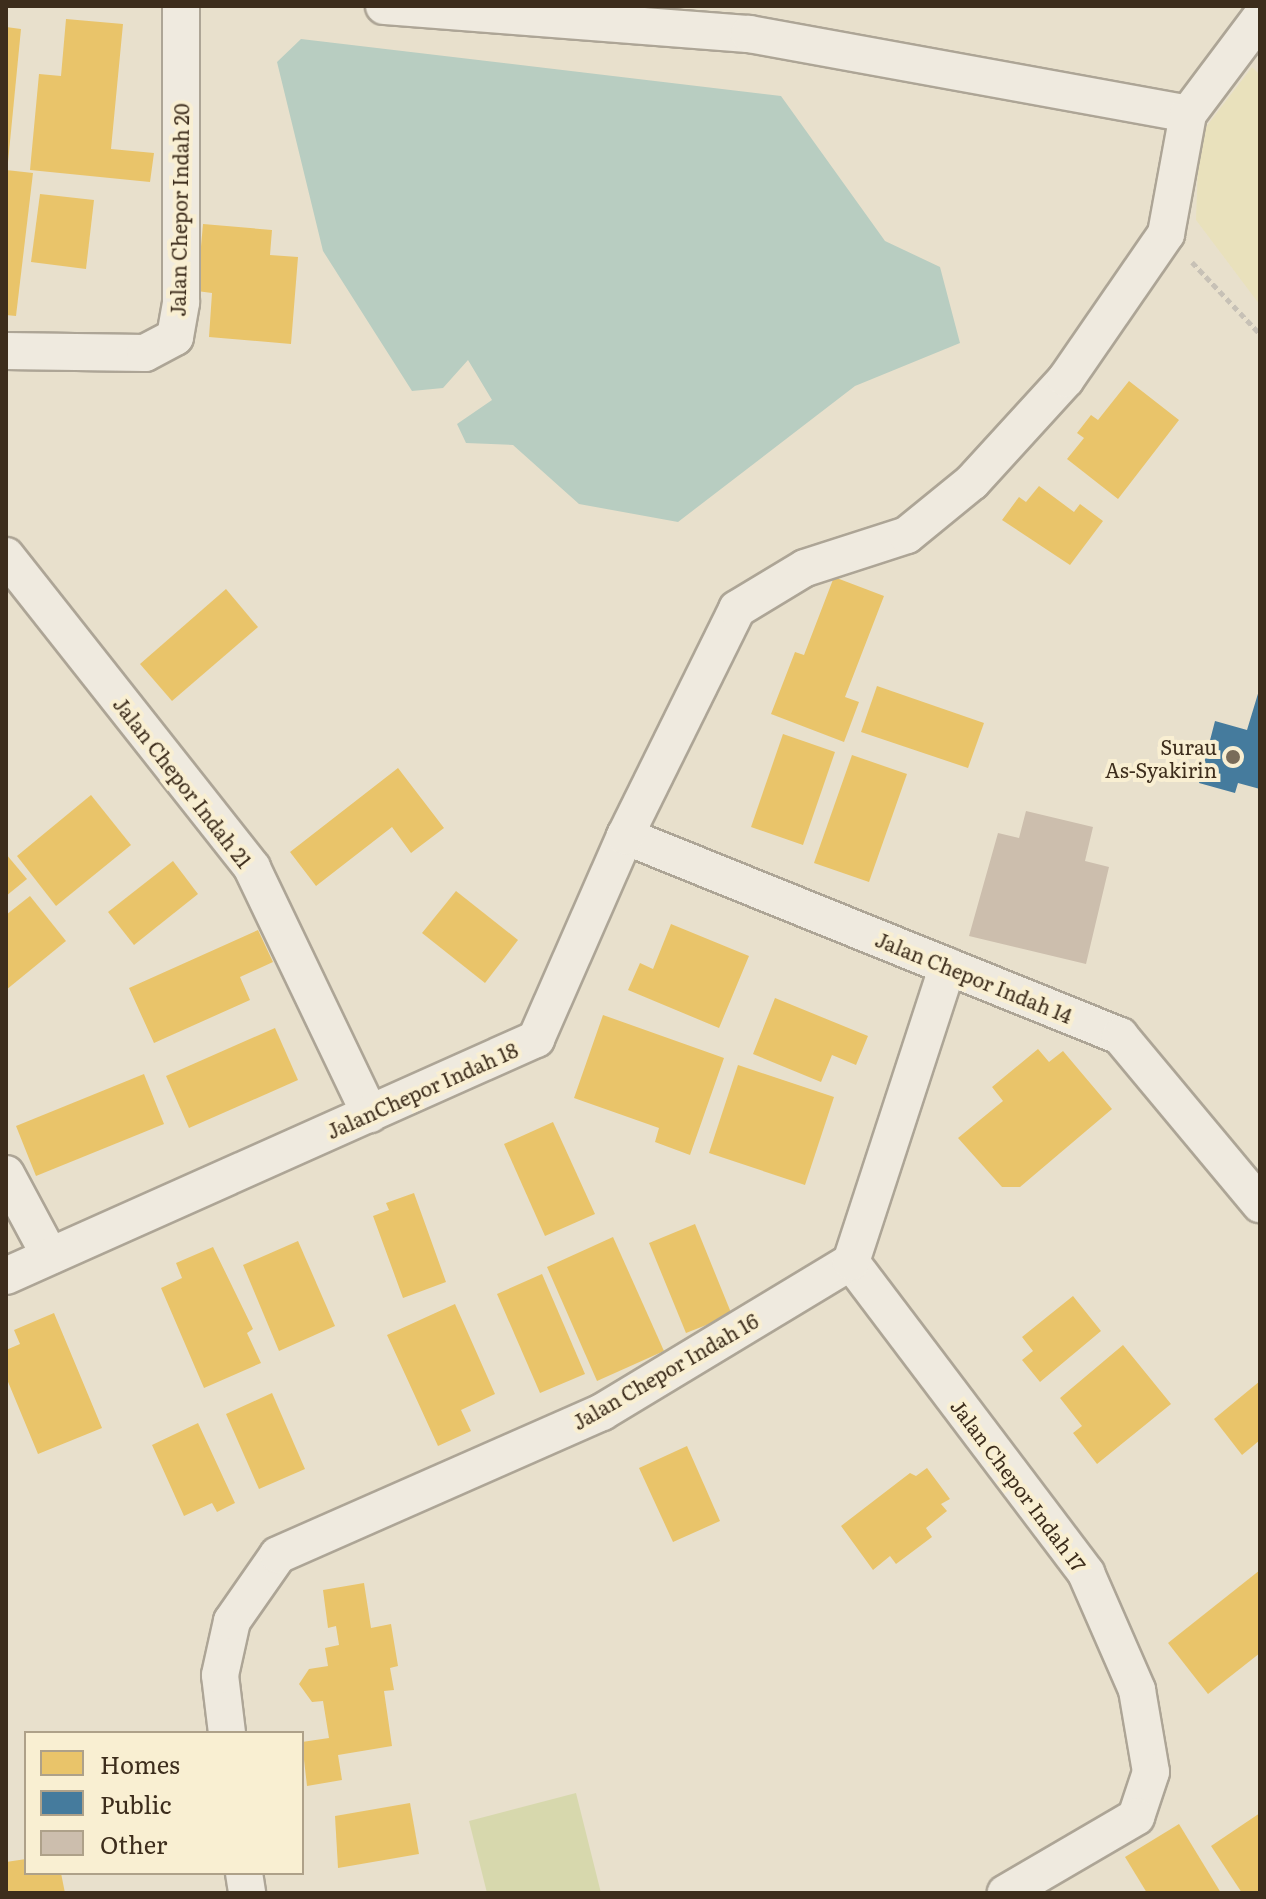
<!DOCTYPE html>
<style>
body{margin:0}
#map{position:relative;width:1266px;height:1899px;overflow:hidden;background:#e8e0cc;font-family:Literata,serif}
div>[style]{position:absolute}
.farmland>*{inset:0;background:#e9e1bc}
.green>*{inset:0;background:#d7d8ad}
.water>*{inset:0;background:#b8cdc1}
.homes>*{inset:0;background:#e9c46a}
.public>*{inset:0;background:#457b9d}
.building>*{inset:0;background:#ccbead}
.path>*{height:5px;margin-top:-2.5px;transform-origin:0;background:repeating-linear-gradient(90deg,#c7c1b6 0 6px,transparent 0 10px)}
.roads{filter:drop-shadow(2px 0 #ada596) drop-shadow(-2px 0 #ada596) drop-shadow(0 2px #ada596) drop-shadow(0 -2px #ada596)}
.minor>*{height:36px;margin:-18px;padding:0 18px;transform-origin:18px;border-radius:18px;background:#efeadf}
.dots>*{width:22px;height:22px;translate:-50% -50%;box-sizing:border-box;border:4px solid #f9efd2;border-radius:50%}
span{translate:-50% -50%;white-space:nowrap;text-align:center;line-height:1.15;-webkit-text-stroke:8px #f9efd2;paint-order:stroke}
.street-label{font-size:20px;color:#3d2d1c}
.poi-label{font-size:20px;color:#3d2d1c}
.right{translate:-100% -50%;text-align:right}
.frame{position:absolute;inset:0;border:8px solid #3d2d1c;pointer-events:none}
.legend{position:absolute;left:24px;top:1731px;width:280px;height:144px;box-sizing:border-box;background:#f9efd2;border:2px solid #aea189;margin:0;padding:10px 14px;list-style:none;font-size:24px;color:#3d2d1c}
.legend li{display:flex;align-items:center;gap:16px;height:40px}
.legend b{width:40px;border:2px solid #aea189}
</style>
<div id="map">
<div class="farmland">
<div style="clip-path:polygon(1252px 67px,1260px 75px,1260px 305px,1196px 220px,1199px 136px)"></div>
</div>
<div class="green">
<div style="clip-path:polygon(576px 1793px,601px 1893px,487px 1893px,469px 1821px)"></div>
</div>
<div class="water">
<div style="clip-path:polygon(301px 39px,781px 96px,885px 241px,940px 267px,960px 343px,855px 386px,678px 522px,579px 504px,513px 445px,466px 443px,457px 424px,492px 400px,468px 360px,443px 388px,412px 391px,323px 251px,277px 62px)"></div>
</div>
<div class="homes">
<div style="clip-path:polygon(66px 19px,123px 24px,111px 149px,154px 153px,150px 182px,30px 170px,39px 74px,61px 76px)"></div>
<div style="clip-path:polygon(6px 27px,21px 29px,8px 162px,6px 162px)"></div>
<div style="clip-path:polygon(6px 170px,33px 173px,16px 316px,6px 315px)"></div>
<div style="clip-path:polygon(40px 194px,94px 200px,86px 269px,31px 262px)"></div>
<div style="clip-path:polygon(203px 224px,272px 230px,270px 255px,298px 257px,291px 344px,209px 337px,212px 293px,197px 291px)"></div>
<div style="clip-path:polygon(1129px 381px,1179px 420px,1118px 499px,1067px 459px,1084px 438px,1077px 433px,1091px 415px,1098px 420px)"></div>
<div style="clip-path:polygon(1039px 486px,1074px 512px,1080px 504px,1103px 521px,1070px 565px,1002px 520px,1019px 497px,1026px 502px)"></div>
<div style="clip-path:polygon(834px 577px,884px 596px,845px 697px,859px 702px,844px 742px,771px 714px,795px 652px,804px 655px)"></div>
<div style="clip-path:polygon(226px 589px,258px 627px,172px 701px,140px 664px)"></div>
<div style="clip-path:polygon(877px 686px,984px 723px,968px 768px,861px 732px)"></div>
<div style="clip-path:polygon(783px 734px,835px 752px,803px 845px,751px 827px)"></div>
<div style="clip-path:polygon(852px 755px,907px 774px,869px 882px,814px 863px)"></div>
<div style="clip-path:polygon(398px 768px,444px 828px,411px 853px,392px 827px,316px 886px,290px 852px)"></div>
<div style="clip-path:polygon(91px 795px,131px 845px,56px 906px,17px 856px)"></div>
<div style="clip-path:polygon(6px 854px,27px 879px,6px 896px)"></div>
<div style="clip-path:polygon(173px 861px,198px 894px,134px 945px,108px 912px)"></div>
<div style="clip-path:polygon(456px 891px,518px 940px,485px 983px,422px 933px)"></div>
<div style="clip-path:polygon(30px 896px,66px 941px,6px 990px,6px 915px)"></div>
<div style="clip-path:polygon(671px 924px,749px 956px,719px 1028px,628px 990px,640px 963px,653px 969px)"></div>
<div style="clip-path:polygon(258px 930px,273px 962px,240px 977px,250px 1000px,154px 1043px,129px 988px)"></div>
<div style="clip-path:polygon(775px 998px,868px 1036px,856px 1065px,832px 1055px,821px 1082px,753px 1054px)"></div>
<div style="clip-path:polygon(603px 1015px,724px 1058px,690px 1155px,655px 1142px,659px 1128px,574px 1098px)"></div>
<div style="clip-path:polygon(275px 1028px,298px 1080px,189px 1128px,166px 1076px)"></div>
<div style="clip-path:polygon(1038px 1049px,1049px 1062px,1063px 1051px,1112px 1109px,1020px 1187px,1002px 1187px,958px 1138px,1003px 1101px,992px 1087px)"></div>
<div style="clip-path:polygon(738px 1065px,834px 1097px,805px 1185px,709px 1153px)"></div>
<div style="clip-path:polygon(144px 1074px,164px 1124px,36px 1176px,16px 1126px)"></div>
<div style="clip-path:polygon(553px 1122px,595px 1214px,545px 1236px,504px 1144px)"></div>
<div style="clip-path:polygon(414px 1193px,446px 1282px,403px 1298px,373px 1216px,389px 1210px,386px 1203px)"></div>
<div style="clip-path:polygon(695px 1224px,732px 1315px,686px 1333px,649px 1243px)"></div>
<div style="clip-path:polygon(613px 1237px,664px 1351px,597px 1381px,547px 1267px)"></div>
<div style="clip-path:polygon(298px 1241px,335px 1326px,279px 1351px,243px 1265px)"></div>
<div style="clip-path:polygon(213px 1247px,253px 1329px,247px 1333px,261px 1363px,204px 1388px,161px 1288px,182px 1278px,176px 1263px)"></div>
<div style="clip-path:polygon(542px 1274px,585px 1374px,540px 1393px,497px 1294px)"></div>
<div style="clip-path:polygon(1073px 1296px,1101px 1331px,1040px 1382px,1022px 1360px,1033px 1351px,1022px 1337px)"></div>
<div style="clip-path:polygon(455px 1304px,495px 1394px,461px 1410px,471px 1431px,438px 1446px,387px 1335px)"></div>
<div style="clip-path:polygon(54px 1313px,102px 1428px,38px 1454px,6px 1377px,6px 1350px,20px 1344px,14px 1330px)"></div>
<div style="clip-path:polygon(1123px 1345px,1171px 1404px,1097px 1464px,1073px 1433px,1082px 1426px,1060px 1398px)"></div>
<div style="clip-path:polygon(1260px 1381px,1260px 1440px,1242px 1455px,1214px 1419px)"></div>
<div style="clip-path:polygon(272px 1393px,305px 1469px,259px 1489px,226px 1414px)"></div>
<div style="clip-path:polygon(198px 1423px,235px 1503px,217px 1512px,212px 1503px,184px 1516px,152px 1445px)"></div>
<div style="clip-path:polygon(687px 1446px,720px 1521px,673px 1542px,639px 1468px)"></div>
<div style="clip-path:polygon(927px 1468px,950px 1499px,941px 1504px,947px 1511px,926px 1528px,932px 1537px,896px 1564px,890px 1556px,873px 1570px,841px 1526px,910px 1473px,916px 1476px)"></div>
<div style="clip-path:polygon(1260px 1570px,1260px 1653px,1208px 1694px,1168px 1643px)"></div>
<div style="clip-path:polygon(364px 1583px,371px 1628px,391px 1624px,398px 1666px,390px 1668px,394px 1690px,384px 1691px,392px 1746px,338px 1755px,342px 1780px,307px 1786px,302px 1742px,329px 1738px,323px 1701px,312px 1702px,299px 1684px,309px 1669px,328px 1666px,325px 1648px,339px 1645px,336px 1626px,328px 1628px,323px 1590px)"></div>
<div style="clip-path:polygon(410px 1803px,419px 1854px,338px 1868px,335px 1816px)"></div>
<div style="clip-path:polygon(1260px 1813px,1260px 1893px,1242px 1893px,1211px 1846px)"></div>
<div style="clip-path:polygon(1179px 1824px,1221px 1893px,1147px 1893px,1125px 1857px)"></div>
<div style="clip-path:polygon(26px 1859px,26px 1873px,61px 1873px,65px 1893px,6px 1893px,6px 1862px)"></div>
</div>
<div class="public">
<div style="clip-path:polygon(1260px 687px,1260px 789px,1238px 783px,1235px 793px,1199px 783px,1215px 721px,1247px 730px)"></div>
</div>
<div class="building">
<div style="clip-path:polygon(1026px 811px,1093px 827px,1085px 861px,1109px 867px,1086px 964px,969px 936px,998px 833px,1019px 838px)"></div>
</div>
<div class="path">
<div style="left:1192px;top:262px;width:99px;rotate:46.6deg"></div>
</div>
<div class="roads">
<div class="minor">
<div style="left:384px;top:6px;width:366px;rotate:4.4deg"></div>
<div style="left:749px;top:34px;width:446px;rotate:10.3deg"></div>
<div style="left:6px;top:351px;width:139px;rotate:0.8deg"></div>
<div style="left:145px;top:353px;width:34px;rotate:-28deg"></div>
<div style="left:175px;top:337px;width:36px;rotate:-80deg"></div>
<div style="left:181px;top:302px;width:296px;rotate:-90deg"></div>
<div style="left:6px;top:556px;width:397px;rotate:51.7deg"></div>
<div style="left:252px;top:868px;width:273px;rotate:64.4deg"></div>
<div style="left:625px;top:836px;width:534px;rotate:22deg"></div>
<div style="left:1120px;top:1036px;width:219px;rotate:50.2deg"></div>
<div style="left:6px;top:1174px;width:93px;rotate:61.8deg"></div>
<div style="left:851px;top:1262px;width:390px;rotate:52.9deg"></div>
<div style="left:1086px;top:1573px;width:128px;rotate:66.4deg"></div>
<div style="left:1137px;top:1690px;width:83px;rotate:80.3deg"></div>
<div style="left:1151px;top:1772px;width:47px;rotate:108.4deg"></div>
<div style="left:1136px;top:1817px;width:151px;rotate:149.7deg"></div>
<div style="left:6px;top:1276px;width:581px;rotate:-24.09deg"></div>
<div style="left:536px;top:1039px;width:222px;rotate:-66.3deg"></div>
<div style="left:625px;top:836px;width:253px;rotate:-63.7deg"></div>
<div style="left:737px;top:609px;width:79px;rotate:-31.1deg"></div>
<div style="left:805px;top:568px;width:107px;rotate:-17.9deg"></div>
<div style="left:907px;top:535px;width:84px;rotate:-39.2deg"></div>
<div style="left:972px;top:482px;width:139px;rotate:-47.6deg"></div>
<div style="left:1066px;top:379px;width:176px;rotate:-55.4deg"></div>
<div style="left:1166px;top:234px;width:122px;rotate:-79.6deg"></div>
<div style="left:1188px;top:114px;width:120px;rotate:-53.1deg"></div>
<div style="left:227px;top:1733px;width:58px;rotate:-96.9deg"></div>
<div style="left:220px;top:1675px;width:55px;rotate:-77.5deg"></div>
<div style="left:232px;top:1621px;width:80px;rotate:-55.1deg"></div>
<div style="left:278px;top:1555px;width:354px;rotate:-23.8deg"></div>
<div style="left:602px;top:1412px;width:291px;rotate:-31.1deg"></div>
<div style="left:851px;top:1262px;width:311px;rotate:-71.9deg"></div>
<div style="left:244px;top:1873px;width:20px;rotate:81deg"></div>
</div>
</div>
<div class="dots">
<div style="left:1233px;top:757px;background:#796c5a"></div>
</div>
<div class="street-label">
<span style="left:179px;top:210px;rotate:-89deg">Jalan Chepor Indah 20</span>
<span style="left:183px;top:782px;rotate:52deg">Jalan Chepor Indah 21</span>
<span style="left:974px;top:977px;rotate:22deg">Jalan Chepor Indah 14</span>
<span style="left:422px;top:1090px;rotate:-24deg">JalanChepor Indah 18</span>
<span style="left:665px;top:1371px;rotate:-30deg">Jalan Chepor Indah 16</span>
<span style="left:1019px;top:1485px;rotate:53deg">Jalan Chepor Indah 17</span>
</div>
<div class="poi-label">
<span class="right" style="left:1217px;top:758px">Surau<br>As-Syakirin</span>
</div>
<div class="frame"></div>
<ul class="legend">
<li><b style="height:22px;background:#e9c46a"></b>Homes</li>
<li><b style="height:22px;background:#457b9d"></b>Public</li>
<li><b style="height:22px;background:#ccbead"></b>Other</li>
</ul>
</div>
